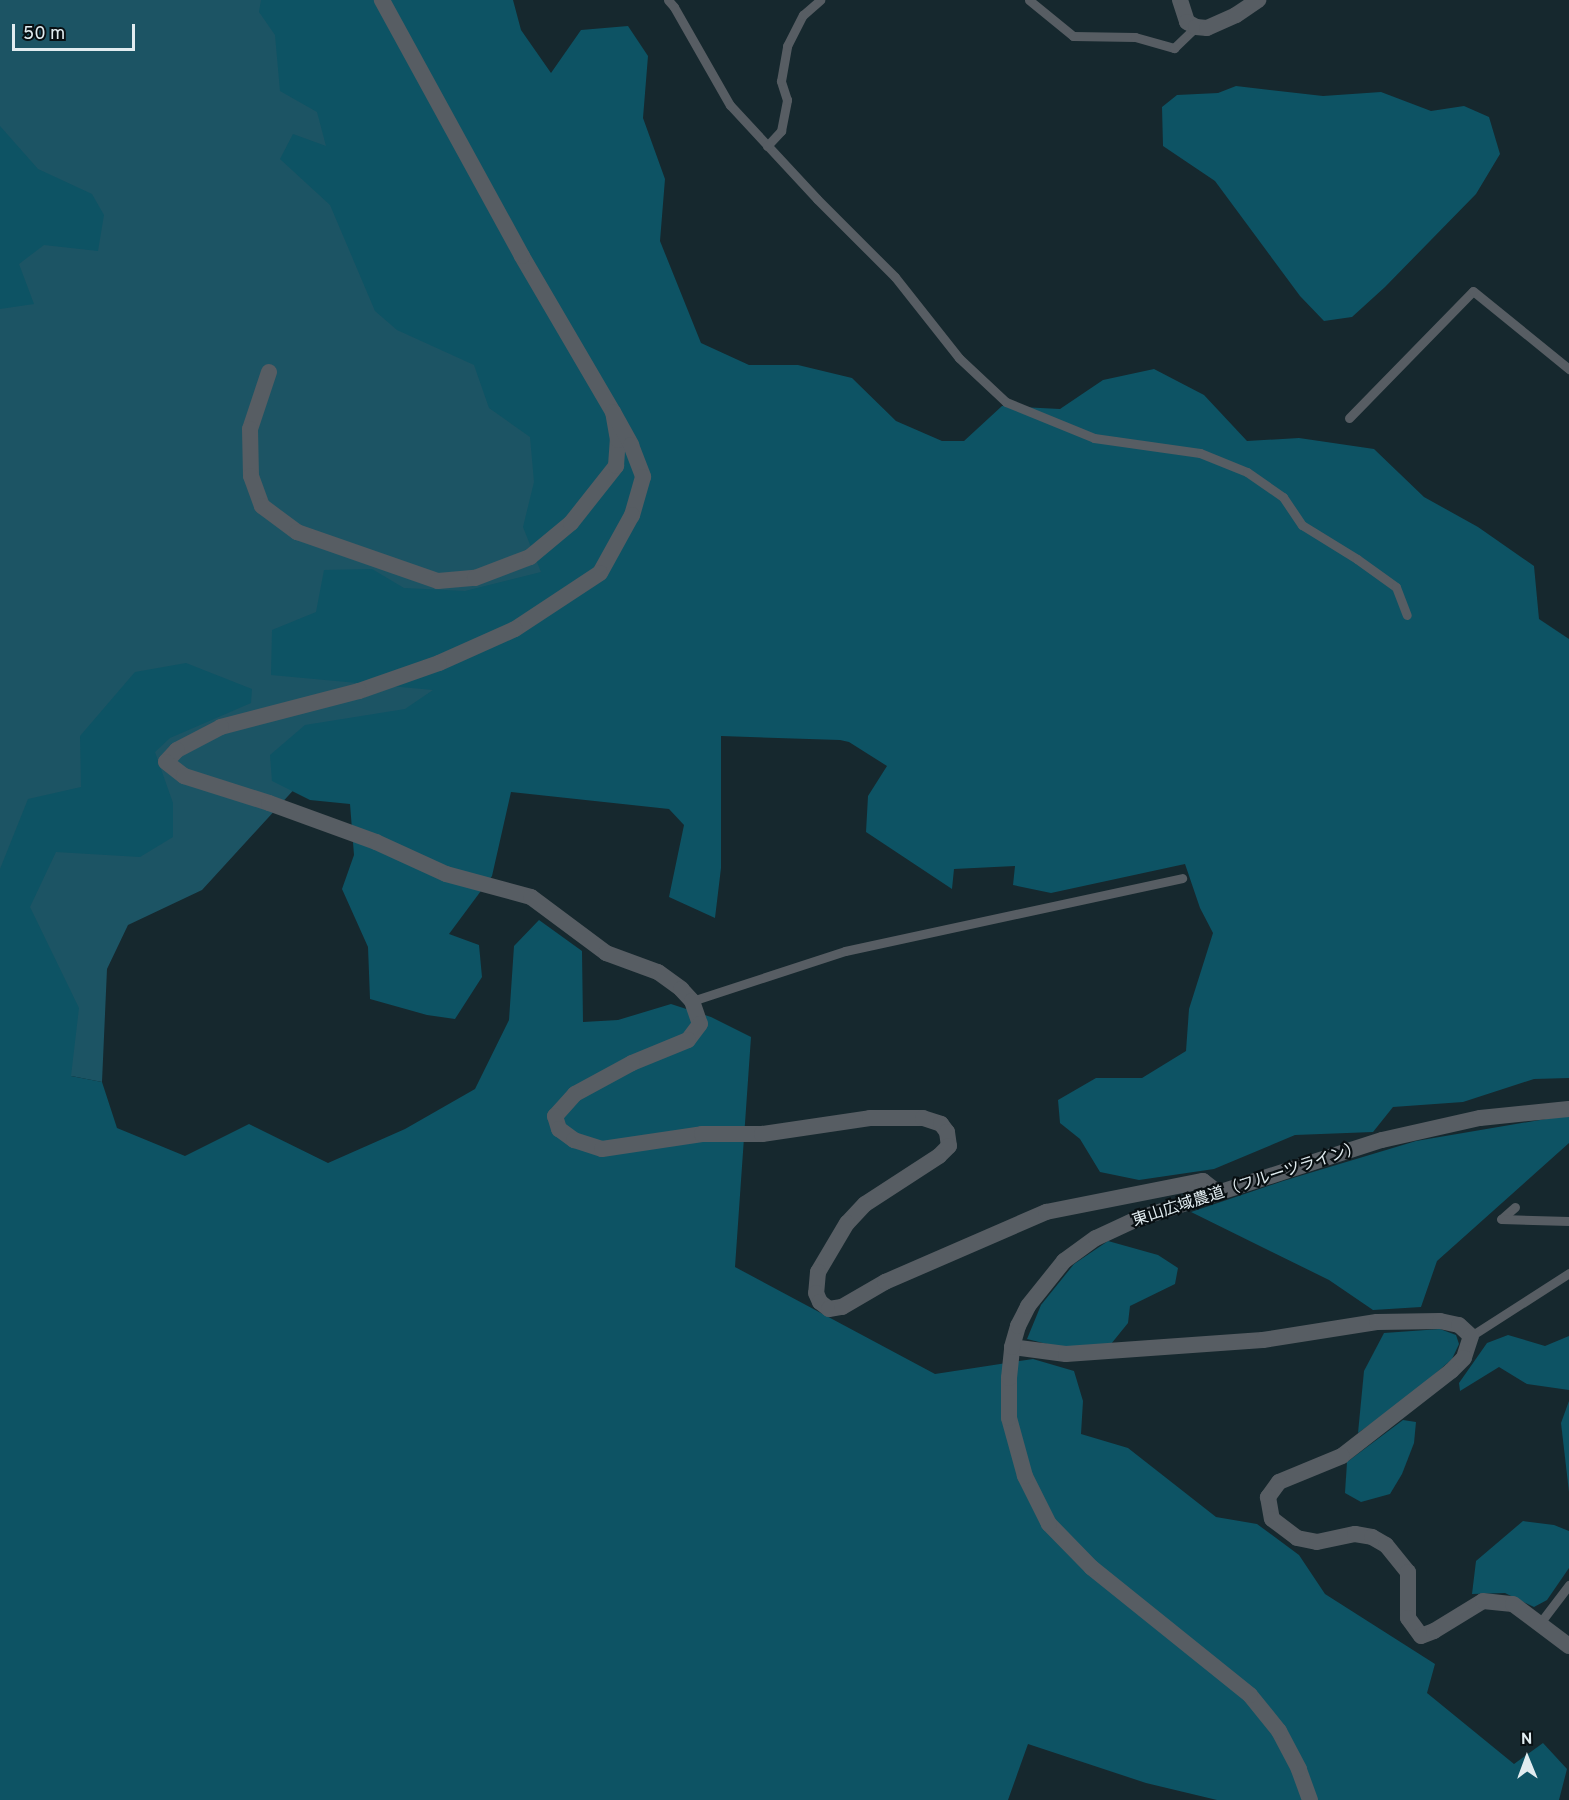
<!DOCTYPE html>
<meta charset="utf-8">
<style>
body{margin:0}
#map{position:relative;width:1569px;height:1800px;overflow:hidden;background:#16282e;font-family:Overpass,"Noto Sans JP",sans-serif}
div>[style]{position:absolute}
.green>*{inset:0;background:#1c5464}
.forest>*{inset:0;background:#0d5364}
.service>*{height:9px;margin:-4.5px;padding:0 4.5px;transform-origin:4.5px;border-radius:4.5px;background:#575d63}
.minor>*{height:16px;margin:-8px;padding:0 8px;transform-origin:8px;border-radius:8px;background:#575d63}
.tertiary>*{height:16px;margin:-8px;padding:0 8px;transform-origin:8px;border-radius:8px;background:#575d63}
span{translate:-50% -50%;white-space:nowrap;text-align:center;line-height:1.15;-webkit-text-stroke:4.5px #080f12;paint-order:stroke}
.street-label{font-size:16px;color:#e1ecf0}
.north{position:absolute;left:1497px;top:1728px;width:60px;height:60px;-webkit-text-stroke:4px #080f12;paint-order:stroke;rotate:359deg;font-size:16px;font-weight:700;line-height:24px;text-align:center;color:#e1ecf0}
.north::after{content:'';display:block;margin:auto;width:21px;height:27px;background:#e1ecf0;clip-path:polygon(50% 0,100% 100%,50% 72%,0 100%)}
.scale{position:absolute;left:12px;top:24px;width:123px;height:27px;box-sizing:border-box;border:3px solid #e1ecf0;border-top:0;padding-left:8px;font-size:18px;line-height:21px;white-space:nowrap;color:#e1ecf0;-webkit-text-stroke:4px #080f12;paint-order:stroke}
</style>
<div id="map">
<div class="green">
<div style="clip-path:polygon(0 0,449px 0,703px 553px,299px 784px,202px 890px,128px 925px,107px 969px,102px 1082px,0 1062px)"></div>
</div>
<div class="forest">
<div style="clip-path:polygon(261px 0,513px 0,521px 30px,551px 73px,581px 30px,628px 26px,648px 56px,643px 118px,665px 179px,660px 241px,701px 343px,749px 365px,798px 365px,852px 378px,896px 421px,942px 441px,964px 441px,1002px 406px,1060px 409px,1103px 380px,1154px 369px,1204px 395px,1247px 441px,1299px 438px,1374px 449px,1424px 497px,1478px 527px,1534px 566px,1539px 619px,1569px 639px,1569px 1078px,1534px 1079px,1463px 1102px,1393px 1107px,1373px 1132px,1295px 1135px,1214px 1169px,1139px 1180px,1100px 1172px,1080px 1139px,1060px 1123px,1058px 1100px,1096px 1078px,1142px 1078px,1186px 1051px,1189px 1009px,1213px 933px,1200px 908px,1185px 864px,1051px 893px,1013px 885px,1015px 866px,954px 869px,952px 889px,866px 832px,868px 796px,887px 766px,849px 742px,840px 740px,721px 736px,721px 868px,715px 918px,669px 897px,684px 825px,669px 809px,511px 792px,492px 876px,449px 934px,479px 945px,482px 977px,455px 1019px,427px 1015px,370px 999px,368px 947px,342px 889px,354px 855px,350px 804px,310px 800px,272px 781px,270px 755px,305px 725px,405px 709px,433px 690px,271px 675px,272px 630px,316px 612px,324px 570px,372px 569px,404px 588px,465px 591px,541px 572px,523px 527px,534px 482px,530px 437px,489px 408px,474px 365px,397px 330px,375px 311px,330px 205px,280px 159px,293px 134px,326px 146px,317px 112px,280px 91px,275px 35px,259px 12px)"></div>
<div style="clip-path:polygon(1236px 86px,1323px 96px,1381px 92px,1431px 111px,1464px 106px,1489px 117px,1500px 154px,1476px 194px,1385px 287px,1352px 317px,1324px 321px,1300px 296px,1215px 181px,1163px 146px,1162px 107px,1177px 95px,1218px 93px)"></div>
<div style="clip-path:polygon(0 126px,38px 169px,92px 194px,104px 215px,98px 251px,44px 245px,19px 264px,34px 304px,0 309px)"></div>
<div style="clip-path:polygon(186px 663px,252px 689px,251px 703px,170px 738px,155px 752px,173px 803px,173px 837px,140px 857px,56px 852px,30px 907px,79px 1008px,71px 1076px,102px 1082px,117px 1128px,185px 1156px,249px 1124px,328px 1163px,405px 1129px,475px 1089px,509px 1020px,514px 946px,539px 920px,582px 951px,583px 1022px,618px 1020px,671px 1004px,711px 1017px,751px 1037px,735px 1267px,935px 1374px,1033px 1359px,1074px 1371px,1083px 1401px,1081px 1434px,1128px 1448px,1216px 1517px,1257px 1524px,1299px 1555px,1325px 1594px,1435px 1664px,1427px 1693px,1514px 1764px,1543px 1743px,1567px 1769px,1559px 1800px,1217px 1800px,1146px 1783px,1028px 1744px,1008px 1800px,0 1800px,0 869px,28px 799px,81px 787px,80px 736px,135px 672px)"></div>
<div style="clip-path:polygon(1569px 1115px,1569px 1143px,1437px 1261px,1421px 1307px,1373px 1310px,1329px 1280px,1191px 1212px,1283px 1181px,1416px 1141px)"></div>
<div style="clip-path:polygon(1108px 1241px,1158px 1255px,1178px 1268px,1175px 1284px,1130px 1306px,1128px 1323px,1111px 1344px,1071px 1350px,1027px 1339px,1041px 1305px,1074px 1264px)"></div>
<div style="clip-path:polygon(1440px 1329px,1456px 1335px,1459px 1344px,1452px 1359px,1410px 1396px,1358px 1433px,1364px 1371px,1384px 1333px)"></div>
<div style="clip-path:polygon(1508px 1335px,1545px 1346px,1569px 1336px,1569px 1390px,1527px 1384px,1499px 1367px,1460px 1391px,1459px 1383px,1487px 1343px)"></div>
<div style="clip-path:polygon(1569px 1401px,1569px 1492px,1561px 1423px)"></div>
<div style="clip-path:polygon(1403px 1420px,1416px 1422px,1414px 1443px,1402px 1474px,1390px 1494px,1361px 1502px,1345px 1493px,1347px 1462px)"></div>
<div style="clip-path:polygon(1523px 1521px,1554px 1525px,1569px 1531px,1569px 1568px,1547px 1600px,1534px 1607px,1505px 1593px,1472px 1594px,1476px 1561px)"></div>
</div>
<div class="service">
<div style="left:668px;top:0;width:9px;rotate:49deg"></div>
<div style="left:674px;top:7px;width:113px;rotate:60.3deg"></div>
<div style="left:730px;top:105px;width:128px;rotate:47.2deg"></div>
<div style="left:817px;top:199px;width:110px;rotate:45deg"></div>
<div style="left:895px;top:277px;width:103px;rotate:51.7deg"></div>
<div style="left:959px;top:358px;width:64px;rotate:43.1deg"></div>
<div style="left:1006px;top:402px;width:95px;rotate:22.2deg"></div>
<div style="left:1094px;top:438px;width:107px;rotate:8.1deg"></div>
<div style="left:1200px;top:453px;width:51px;rotate:22deg"></div>
<div style="left:1247px;top:472px;width:44px;rotate:34.8deg"></div>
<div style="left:1283px;top:497px;width:34px;rotate:56deg"></div>
<div style="left:1302px;top:525px;width:65px;rotate:31.7deg"></div>
<div style="left:1357px;top:559px;width:48px;rotate:35.7deg"></div>
<div style="left:1396px;top:587px;width:30px;rotate:69deg"></div>
<div style="left:1029px;top:0;width:57px;rotate:39.3deg"></div>
<div style="left:1073px;top:36px;width:62px;rotate:0.9deg"></div>
<div style="left:1135px;top:37px;width:41px;rotate:15.8deg"></div>
<div style="left:1174px;top:48px;width:30px;rotate:-44deg"></div>
<div style="left:767px;top:146px;width:21px;rotate:-47deg"></div>
<div style="left:781px;top:131px;width:32px;rotate:-79deg"></div>
<div style="left:787px;top:100px;width:20px;rotate:-108deg"></div>
<div style="left:781px;top:81px;width:36px;rotate:-80deg"></div>
<div style="left:787px;top:46px;width:35px;rotate:-63deg"></div>
<div style="left:803px;top:15px;width:23px;rotate:-41deg"></div>
<div style="left:1349px;top:418px;width:177px;rotate:-45.7deg"></div>
<div style="left:1473px;top:291px;width:124px;rotate:39.1deg"></div>
<div style="left:692px;top:1001px;width:161px;rotate:-18.1deg"></div>
<div style="left:845px;top:951px;width:345px;rotate:-12.2deg"></div>
<div style="left:1515px;top:1207px;width:18px;rotate:139deg"></div>
<div style="left:1501px;top:1219px;width:68px;rotate:1.7deg"></div>
<div style="left:1471px;top:1336px;width:117px;rotate:-32.7deg"></div>
<div style="left:1540px;top:1623px;width:48px;rotate:-52.7deg"></div>
</div>
<div class="minor">
<div style="left:1180px;top:0;width:23px;rotate:72deg"></div>
<div style="left:1187px;top:22px;width:10px;rotate:29deg"></div>
<div style="left:1196px;top:27px;width:11px;rotate:5deg"></div>
<div style="left:1207px;top:28px;width:32px;rotate:-24deg"></div>
<div style="left:1236px;top:15px;width:27px;rotate:-34deg"></div>
<div style="left:269px;top:372px;width:60px;rotate:108.4deg"></div>
<div style="left:250px;top:429px;width:47px;rotate:88.8deg"></div>
<div style="left:251px;top:476px;width:32px;rotate:70deg"></div>
<div style="left:262px;top:506px;width:44px;rotate:36.6deg"></div>
<div style="left:297px;top:532px;width:149px;rotate:19.2deg"></div>
<div style="left:438px;top:581px;width:37px;rotate:-5deg"></div>
<div style="left:475px;top:578px;width:59px;rotate:-20.9deg"></div>
<div style="left:530px;top:557px;width:53px;rotate:-39.7deg"></div>
<div style="left:571px;top:523px;width:73px;rotate:-51.7deg"></div>
<div style="left:616px;top:466px;width:26px;rotate:-86deg"></div>
<div style="left:618px;top:440px;width:28px;rotate:-100deg"></div>
<div style="left:613px;top:412px;width:181px;rotate:-120.3deg"></div>
<div style="left:522px;top:256px;width:292px;rotate:-118.7deg"></div>
<div style="left:613px;top:412px;width:38px;rotate:61deg"></div>
<div style="left:631px;top:445px;width:34px;rotate:69deg"></div>
<div style="left:643px;top:477px;width:40px;rotate:106deg"></div>
<div style="left:632px;top:515px;width:66px;rotate:118.9deg"></div>
<div style="left:600px;top:573px;width:102px;rotate:146.6deg"></div>
<div style="left:515px;top:629px;width:83px;rotate:155.9deg"></div>
<div style="left:439px;top:663px;width:85px;rotate:160.7deg"></div>
<div style="left:359px;top:691px;width:143px;rotate:165.4deg"></div>
<div style="left:221px;top:727px;width:50px;rotate:152.4deg"></div>
<div style="left:177px;top:750px;width:16px;rotate:133deg"></div>
<div style="left:166px;top:762px;width:23px;rotate:38deg"></div>
<div style="left:184px;top:776px;width:89px;rotate:17.6deg"></div>
<div style="left:269px;top:803px;width:114px;rotate:20deg"></div>
<div style="left:376px;top:842px;width:77px;rotate:24.6deg"></div>
<div style="left:446px;top:874px;width:88px;rotate:15.1deg"></div>
<div style="left:531px;top:897px;width:94px;rotate:36.7deg"></div>
<div style="left:606px;top:953px;width:55px;rotate:20.1deg"></div>
<div style="left:658px;top:972px;width:29px;rotate:36deg"></div>
<div style="left:681px;top:989px;width:16px;rotate:47deg"></div>
<div style="left:692px;top:1001px;width:24px;rotate:71deg"></div>
<div style="left:700px;top:1024px;width:20px;rotate:127deg"></div>
<div style="left:688px;top:1040px;width:61px;rotate:157.7deg"></div>
<div style="left:632px;top:1063px;width:65px;rotate:151.5deg"></div>
<div style="left:575px;top:1094px;width:30px;rotate:132deg"></div>
<div style="left:555px;top:1116px;width:14px;rotate:73deg"></div>
<div style="left:559px;top:1129px;width:19px;rotate:36deg"></div>
<div style="left:574px;top:1140px;width:29px;rotate:18deg"></div>
<div style="left:602px;top:1149px;width:101px;rotate:-8.5deg"></div>
<div style="left:702px;top:1134px;width:60px"></div>
<div style="left:762px;top:1134px;width:109px;rotate:-8.4deg"></div>
<div style="left:870px;top:1118px;width:53px"></div>
<div style="left:923px;top:1118px;width:19px;rotate:18deg"></div>
<div style="left:941px;top:1124px;width:10px;rotate:53deg"></div>
<div style="left:947px;top:1132px;width:14px;rotate:82deg"></div>
<div style="left:949px;top:1146px;width:14px;rotate:135deg"></div>
<div style="left:939px;top:1156px;width:88px;rotate:147deg"></div>
<div style="left:865px;top:1204px;width:26px;rotate:133deg"></div>
<div style="left:847px;top:1223px;width:57px;rotate:120.6deg"></div>
<div style="left:818px;top:1272px;width:21px;rotate:95deg"></div>
<div style="left:816px;top:1293px;width:10px;rotate:66deg"></div>
<div style="left:820px;top:1302px;width:11px;rotate:38deg"></div>
<div style="left:829px;top:1309px;width:13px;rotate:-9deg"></div>
<div style="left:842px;top:1307px;width:50px;rotate:-30.2deg"></div>
<div style="left:885px;top:1282px;width:176px;rotate:-23.5deg"></div>
<div style="left:1046px;top:1212px;width:160px;rotate:-11.2deg"></div>
<div style="left:1203px;top:1181px;width:18px;rotate:38deg"></div>
<div style="left:1012px;top:1347px;width:54px;rotate:7.4deg"></div>
<div style="left:1066px;top:1354px;width:197px;rotate:-4.1deg"></div>
<div style="left:1263px;top:1340px;width:115px;rotate:-9deg"></div>
<div style="left:1377px;top:1322px;width:63px;rotate:-0.9deg"></div>
<div style="left:1440px;top:1321px;width:19px;rotate:12deg"></div>
<div style="left:1459px;top:1325px;width:16px;rotate:43deg"></div>
<div style="left:1471px;top:1336px;width:23px;rotate:108deg"></div>
<div style="left:1464px;top:1358px;width:18px;rotate:135deg"></div>
<div style="left:1451px;top:1371px;width:138px;rotate:142.1deg"></div>
<div style="left:1342px;top:1456px;width:68px;rotate:157.6deg"></div>
<div style="left:1279px;top:1482px;width:19px;rotate:126deg"></div>
<div style="left:1268px;top:1497px;width:22px;rotate:80deg"></div>
<div style="left:1272px;top:1519px;width:31px;rotate:37deg"></div>
<div style="left:1297px;top:1538px;width:20px;rotate:11deg"></div>
<div style="left:1317px;top:1542px;width:39px;rotate:-12deg"></div>
<div style="left:1355px;top:1534px;width:17px;rotate:10deg"></div>
<div style="left:1372px;top:1537px;width:16px;rotate:30deg"></div>
<div style="left:1386px;top:1545px;width:35px;rotate:51deg"></div>
<div style="left:1408px;top:1572px;width:46px;rotate:90deg"></div>
<div style="left:1408px;top:1618px;width:22px;rotate:54deg"></div>
<div style="left:1421px;top:1636px;width:14px;rotate:-21deg"></div>
<div style="left:1434px;top:1631px;width:57px;rotate:-31.5deg"></div>
<div style="left:1483px;top:1601px;width:30px;rotate:6deg"></div>
<div style="left:1513px;top:1604px;width:70px;rotate:36.9deg"></div>
</div>
<div class="tertiary">
<div style="left:1310px;top:1800px;width:33px;rotate:-110deg"></div>
<div style="left:1299px;top:1769px;width:43px;rotate:-117.8deg"></div>
<div style="left:1279px;top:1731px;width:46px;rotate:-128.9deg"></div>
<div style="left:1250px;top:1695px;width:203px;rotate:-141.2deg"></div>
<div style="left:1092px;top:1568px;width:62px;rotate:-134.3deg"></div>
<div style="left:1049px;top:1524px;width:54px;rotate:-116.6deg"></div>
<div style="left:1025px;top:1476px;width:60px;rotate:-105.4deg"></div>
<div style="left:1009px;top:1418px;width:40px;rotate:-90deg"></div>
<div style="left:1009px;top:1378px;width:31px;rotate:-84deg"></div>
<div style="left:1012px;top:1347px;width:22px;rotate:-74deg"></div>
<div style="left:1018px;top:1326px;width:22px;rotate:-63deg"></div>
<div style="left:1028px;top:1306px;width:58px;rotate:-51.3deg"></div>
<div style="left:1064px;top:1261px;width:39px;rotate:-36deg"></div>
<div style="left:1096px;top:1238px;width:45px;rotate:-24.9deg"></div>
<div style="left:1137px;top:1219px;width:257px;rotate:-17.9deg"></div>
<div style="left:1382px;top:1140px;width:100px;rotate:-12.7deg"></div>
<div style="left:1480px;top:1118px;width:89px;rotate:-5.8deg"></div>
</div>
<div class="street-label">
<span style="left:1247px;top:1185px;rotate:-18deg">東山広域農道（フルーツライン）</span>
</div>
<div class="north">N</div>
<div class="scale">50 m</div>
</div>
